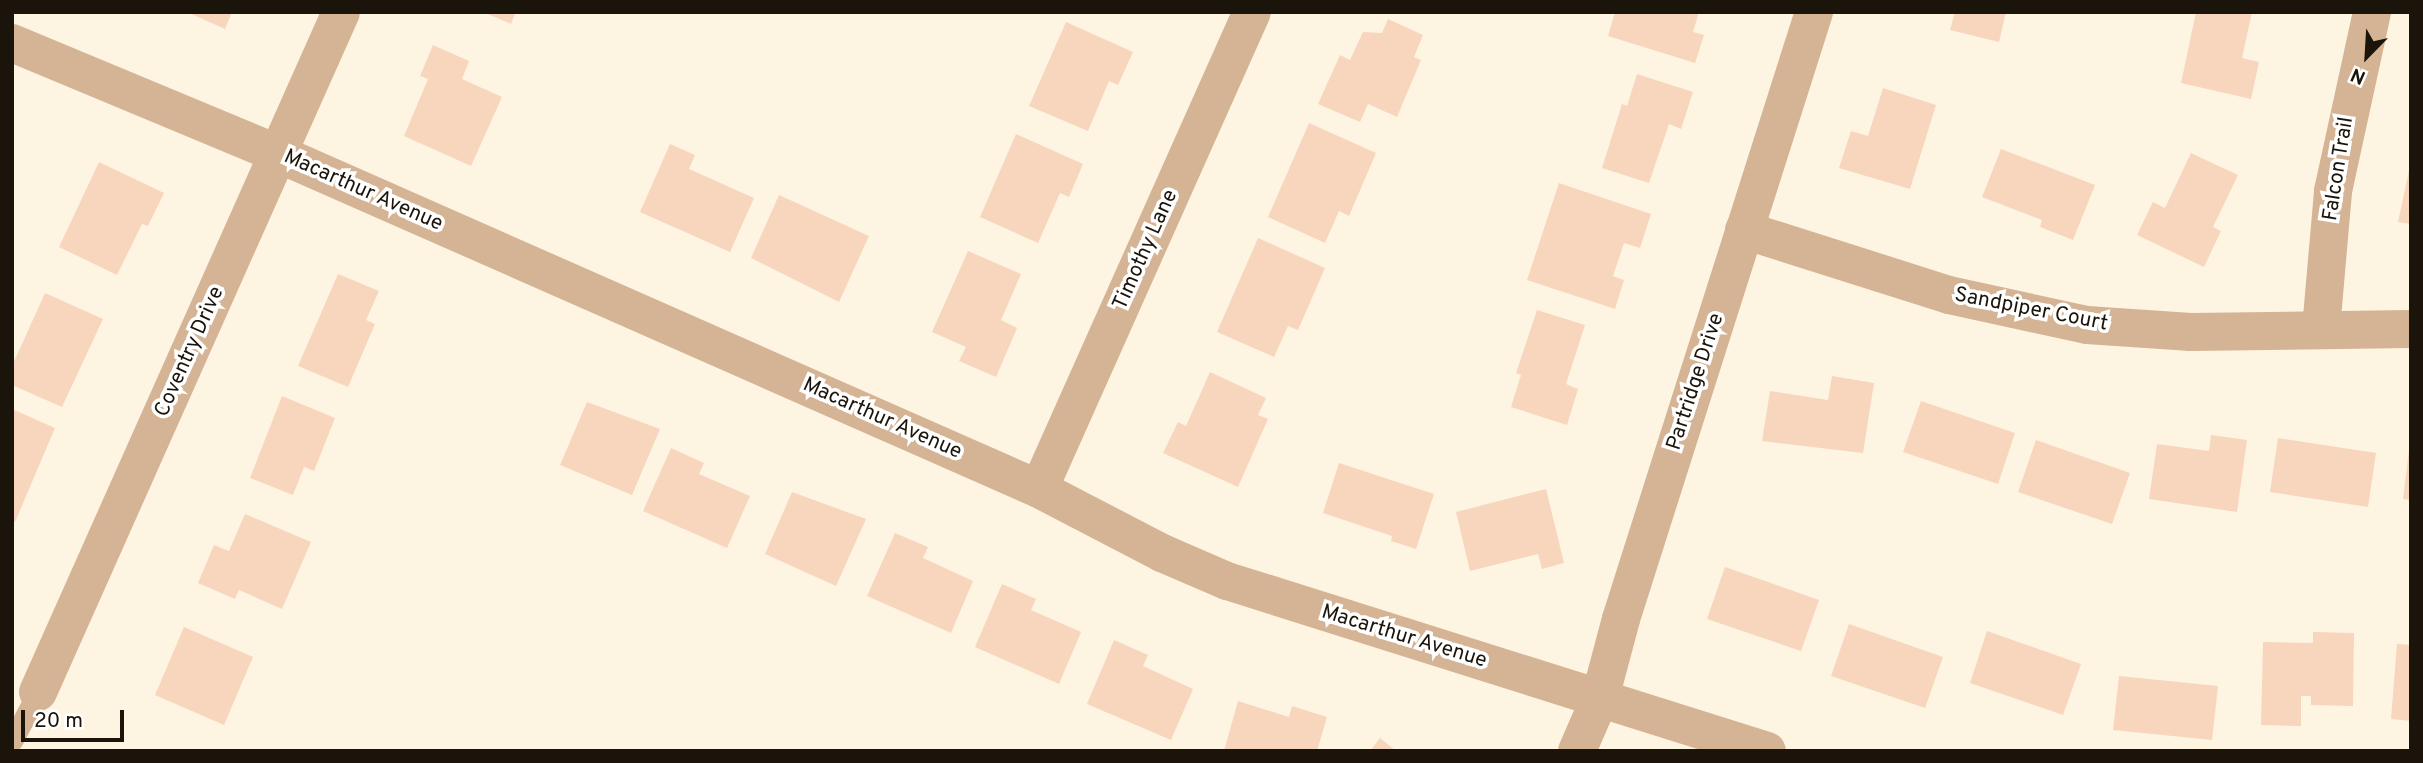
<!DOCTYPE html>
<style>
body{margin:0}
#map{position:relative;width:2423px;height:763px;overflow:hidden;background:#fef4e2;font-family:Overpass,sans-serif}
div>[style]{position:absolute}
.building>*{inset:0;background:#f8d6bd}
.service>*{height:21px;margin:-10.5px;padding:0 10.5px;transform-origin:10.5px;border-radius:10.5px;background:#d5b495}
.minor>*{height:38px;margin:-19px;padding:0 19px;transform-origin:19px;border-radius:19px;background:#d5b495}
span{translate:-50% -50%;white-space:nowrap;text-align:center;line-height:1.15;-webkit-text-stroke:7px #fff;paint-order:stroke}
.street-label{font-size:21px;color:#1a140a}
.frame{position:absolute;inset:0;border:14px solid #1a140a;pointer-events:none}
.north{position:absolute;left:2332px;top:21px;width:70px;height:70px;-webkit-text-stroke:5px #fff;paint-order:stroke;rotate:204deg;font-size:19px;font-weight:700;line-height:28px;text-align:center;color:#1a140a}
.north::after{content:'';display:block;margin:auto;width:24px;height:32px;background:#1a140a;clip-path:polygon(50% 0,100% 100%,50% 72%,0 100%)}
.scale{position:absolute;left:21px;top:710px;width:103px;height:32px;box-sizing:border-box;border:4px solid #1a140a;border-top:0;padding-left:9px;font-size:21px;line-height:24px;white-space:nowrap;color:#1a140a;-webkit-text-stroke:5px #fff;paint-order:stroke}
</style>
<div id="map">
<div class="building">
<div style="clip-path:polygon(187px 12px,232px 12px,225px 29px)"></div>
<div style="clip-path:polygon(483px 12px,516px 12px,511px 24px)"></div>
<div style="clip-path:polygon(1615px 12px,1699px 12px,1693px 32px,1704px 35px,1695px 63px,1608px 36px)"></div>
<div style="clip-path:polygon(1955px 12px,2006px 12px,1999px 42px,1950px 30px)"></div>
<div style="clip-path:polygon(2196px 12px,2252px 12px,2242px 58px,2259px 62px,2251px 99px,2181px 83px)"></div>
<div style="clip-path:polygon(1388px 19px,1423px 35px,1414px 57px,1421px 60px,1397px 117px,1368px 104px,1360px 122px,1318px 104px,1340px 55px,1350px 60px,1363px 32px,1382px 33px)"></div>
<div style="clip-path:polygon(1066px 22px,1133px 52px,1118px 85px,1109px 81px,1088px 131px,1029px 106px)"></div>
<div style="clip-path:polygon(433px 45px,469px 61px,462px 79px,502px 97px,471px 166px,404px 136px,428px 79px,420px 76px)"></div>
<div style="clip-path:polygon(1637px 74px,1693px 92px,1681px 129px,1669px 124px,1649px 183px,1602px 168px,1622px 104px,1627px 106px)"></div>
<div style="clip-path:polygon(1883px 88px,1936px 105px,1910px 189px,1839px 168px,1851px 131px,1868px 136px)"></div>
<div style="clip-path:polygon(1309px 123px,1376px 153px,1349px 216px,1339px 211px,1325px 243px,1268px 217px)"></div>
<div style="clip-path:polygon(1016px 134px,1083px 164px,1069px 197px,1060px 193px,1038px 243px,980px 217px)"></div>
<div style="clip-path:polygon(670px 144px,695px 155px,689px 169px,754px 198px,730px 252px,640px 212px)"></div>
<div style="clip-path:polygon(2001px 149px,2095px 185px,2073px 240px,2040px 227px,2042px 220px,1982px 197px)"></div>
<div style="clip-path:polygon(2191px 153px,2238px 175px,2213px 227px,2221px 231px,2204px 267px,2137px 235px,2153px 202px,2165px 208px)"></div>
<div style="clip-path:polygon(99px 162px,164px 193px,148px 226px,142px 224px,117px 275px,59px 247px)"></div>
<div style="clip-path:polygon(2410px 166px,2411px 166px,2411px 224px,2398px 222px)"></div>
<div style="clip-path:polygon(1559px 183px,1651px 214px,1640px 248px,1624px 243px,1613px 276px,1624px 280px,1615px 309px,1527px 280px)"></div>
<div style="clip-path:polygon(779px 195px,869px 236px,839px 302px,751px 258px)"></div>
<div style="clip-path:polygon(1258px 238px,1325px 268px,1298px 330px,1288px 326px,1274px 357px,1217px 332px)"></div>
<div style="clip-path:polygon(968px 251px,1021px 274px,1001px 320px,1017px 328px,996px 377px,959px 361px,966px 347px,932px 332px)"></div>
<div style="clip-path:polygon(338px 274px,379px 291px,366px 320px,375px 324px,348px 387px,298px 366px)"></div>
<div style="clip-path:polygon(45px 293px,103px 319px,62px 407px,12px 385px,12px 366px)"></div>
<div style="clip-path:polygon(1537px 310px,1585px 325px,1566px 384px,1578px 389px,1567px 425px,1511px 407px,1521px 375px,1516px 373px)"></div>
<div style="clip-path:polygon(1210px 372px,1266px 398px,1258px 415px,1268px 419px,1238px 487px,1163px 453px,1178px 422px,1186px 426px)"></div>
<div style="clip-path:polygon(1832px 376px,1874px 383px,1863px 453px,1762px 441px,1770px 391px,1828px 400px)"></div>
<div style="clip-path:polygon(282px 396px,335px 418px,314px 471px,304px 467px,293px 495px,250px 478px)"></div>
<div style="clip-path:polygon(1921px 401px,2015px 433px,1998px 484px,1903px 452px)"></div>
<div style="clip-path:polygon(587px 402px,660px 429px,632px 495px,560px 465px)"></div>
<div style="clip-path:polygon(12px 409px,55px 428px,15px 522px,12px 521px)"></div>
<div style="clip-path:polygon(2211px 435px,2247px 440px,2237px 512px,2149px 499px,2157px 444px,2209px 451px)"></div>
<div style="clip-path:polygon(2278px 438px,2376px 453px,2368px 507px,2270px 492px)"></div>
<div style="clip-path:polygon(2036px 440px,2130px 473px,2112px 524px,2018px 492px)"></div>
<div style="clip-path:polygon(671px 448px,704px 463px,699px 474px,750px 496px,727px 548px,643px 511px)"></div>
<div style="clip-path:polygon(2409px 450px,2411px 450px,2411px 500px,2403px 499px)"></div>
<div style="clip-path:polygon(1339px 463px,1434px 494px,1416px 549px,1391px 541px,1392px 536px,1323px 513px)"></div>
<div style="clip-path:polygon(1546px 489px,1564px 563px,1542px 569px,1538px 554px,1470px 571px,1456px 512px)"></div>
<div style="clip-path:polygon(792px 492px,866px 519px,836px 586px,765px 554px)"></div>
<div style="clip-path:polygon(245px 514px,311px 542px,282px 609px,239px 590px,235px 599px,198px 583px,214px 545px,229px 551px)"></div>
<div style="clip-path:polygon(895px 533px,928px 547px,923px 558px,973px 581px,951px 633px,867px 596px)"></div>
<div style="clip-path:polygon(1725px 567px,1819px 600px,1801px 651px,1707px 619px)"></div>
<div style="clip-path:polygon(1002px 584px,1036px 599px,1031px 610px,1081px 632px,1059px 684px,975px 647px)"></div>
<div style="clip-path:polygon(1849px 624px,1943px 657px,1925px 708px,1831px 676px)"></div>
<div style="clip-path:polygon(184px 627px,253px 657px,224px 725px,155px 695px)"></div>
<div style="clip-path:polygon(1987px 631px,2081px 664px,2063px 715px,1970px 683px)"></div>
<div style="clip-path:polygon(2313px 632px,2354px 633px,2353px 706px,2311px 705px,2311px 696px,2301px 696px,2301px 726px,2261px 725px,2263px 642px,2313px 643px)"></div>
<div style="clip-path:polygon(1114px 640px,1148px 655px,1143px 666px,1193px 689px,1171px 740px,1087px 704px)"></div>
<div style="clip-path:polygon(2397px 644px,2411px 645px,2411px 721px,2391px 719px)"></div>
<div style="clip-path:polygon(2119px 676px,2218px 686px,2212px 740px,2113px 730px)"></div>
<div style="clip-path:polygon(1238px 701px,1289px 717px,1292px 706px,1327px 717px,1317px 751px,1224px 751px)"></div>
<div style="clip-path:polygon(1380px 738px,1396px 751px,1370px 751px)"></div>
</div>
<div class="service">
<div style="left:12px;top:741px;width:55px;rotate:-62deg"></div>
</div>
<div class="minor">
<div style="left:12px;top:43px;width:289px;rotate:22.6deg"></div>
<div style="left:279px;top:154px;width:831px;rotate:23.79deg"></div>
<div style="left:1039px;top:489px;width:139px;rotate:27.5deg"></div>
<div style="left:1162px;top:553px;width:71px;rotate:23.3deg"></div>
<div style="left:1227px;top:581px;width:566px;rotate:17.47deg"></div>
<div style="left:1744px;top:230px;width:215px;rotate:17.6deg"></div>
<div style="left:1949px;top:295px;width:141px;rotate:12.3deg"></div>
<div style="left:2087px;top:325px;width:104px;rotate:3.9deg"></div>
<div style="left:2191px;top:332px;width:220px;rotate:-0.8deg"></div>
<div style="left:2321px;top:329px;width:139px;rotate:-85deg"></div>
<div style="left:2333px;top:191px;width:183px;rotate:-77.7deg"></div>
<div style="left:1039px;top:489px;width:522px;rotate:-65.94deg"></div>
<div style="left:38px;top:692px;width:744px;rotate:-65.98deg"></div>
<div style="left:1577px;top:751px;width:58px;rotate:-66.5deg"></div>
<div style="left:1600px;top:698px;width:82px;rotate:-75.1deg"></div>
<div style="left:1621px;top:619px;width:637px;rotate:-72.36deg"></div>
</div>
<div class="street-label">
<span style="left:2339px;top:169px;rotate:-81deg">Falcon Trail</span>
<span style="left:363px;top:191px;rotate:24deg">Macarthur Avenue</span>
<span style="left:1146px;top:250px;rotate:-66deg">Timothy Lane</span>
<span style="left:2031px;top:310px;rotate:11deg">Sandpiper Court</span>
<span style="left:190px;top:352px;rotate:-66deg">Coventry Drive</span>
<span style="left:1696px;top:382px;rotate:-72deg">Partridge Drive</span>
<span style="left:882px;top:419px;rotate:24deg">Macarthur Avenue</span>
<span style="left:1404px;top:637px;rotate:17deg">Macarthur Avenue</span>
</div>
<div class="frame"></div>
<div class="north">N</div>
<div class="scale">20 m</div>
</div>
